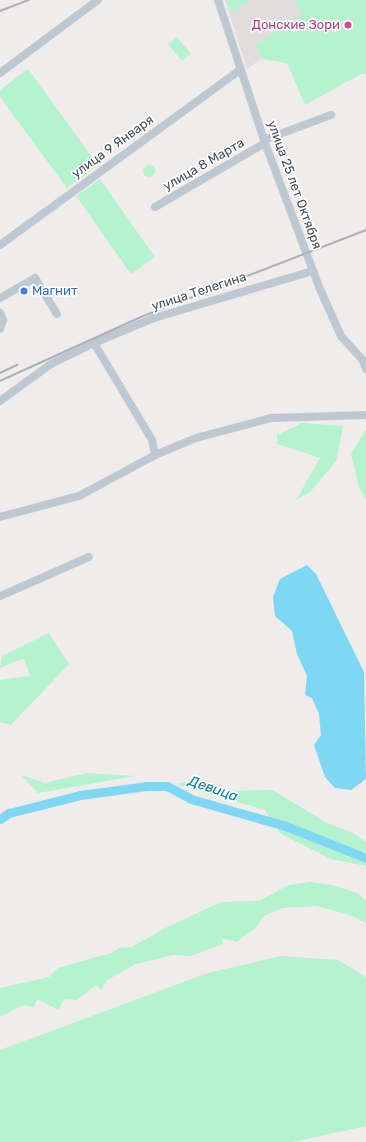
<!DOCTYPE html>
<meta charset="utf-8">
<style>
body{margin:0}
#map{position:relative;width:366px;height:1142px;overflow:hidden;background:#efeceb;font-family:Rubik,sans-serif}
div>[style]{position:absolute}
.education>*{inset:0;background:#e0dddd}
.green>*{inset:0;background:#b5f2ce}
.round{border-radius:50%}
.water>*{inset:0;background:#7ed7f3}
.river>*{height:9px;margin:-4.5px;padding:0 4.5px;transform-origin:4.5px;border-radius:4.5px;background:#7ed7f3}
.minor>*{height:8px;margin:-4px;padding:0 4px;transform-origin:4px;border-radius:4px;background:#bec8d3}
.rail>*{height:1.5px;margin:-0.75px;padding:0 0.75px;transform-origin:0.75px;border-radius:0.75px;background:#adb1b7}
.dots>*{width:11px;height:11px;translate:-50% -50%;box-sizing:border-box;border:2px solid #fff;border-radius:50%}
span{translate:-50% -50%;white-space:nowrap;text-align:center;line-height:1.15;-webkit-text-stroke:3.5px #fff;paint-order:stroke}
.hotel-label{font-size:13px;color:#b23c85}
.right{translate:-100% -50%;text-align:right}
.street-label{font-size:13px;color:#434f5b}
.shop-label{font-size:13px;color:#366cbe}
.left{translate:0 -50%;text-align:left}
.water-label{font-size:14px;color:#0180a8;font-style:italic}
</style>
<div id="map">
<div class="education">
<div style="clip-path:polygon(225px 0,343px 0,247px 69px)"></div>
</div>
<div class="green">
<div style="clip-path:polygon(227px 0,248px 0,231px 13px)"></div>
<div style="clip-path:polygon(294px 0,366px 0,366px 74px,361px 74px,305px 105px,287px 63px,263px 59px,255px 46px,303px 13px)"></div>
<div style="clip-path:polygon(177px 37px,191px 54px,182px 61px,168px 44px)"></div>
<div style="clip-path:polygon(28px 69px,98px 165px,67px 188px,0 97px,0 90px)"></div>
<div class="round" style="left:143px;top:165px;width:12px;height:12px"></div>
<div style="clip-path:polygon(100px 179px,155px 257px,131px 274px,76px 196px)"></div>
<div style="clip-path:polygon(302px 423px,343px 426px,336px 461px,311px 491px,296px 500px,320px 458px,277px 444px,277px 435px)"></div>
<div style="clip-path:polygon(366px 430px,366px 500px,359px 487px,351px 454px)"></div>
<div style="clip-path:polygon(49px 633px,69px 664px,11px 725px,0 722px,0 680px,30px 676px,24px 658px,0 668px,2px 656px)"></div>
<div style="clip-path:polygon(87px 773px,135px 776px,38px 793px,21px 775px,45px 783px)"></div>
<div style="clip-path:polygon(195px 780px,213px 791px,273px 790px,325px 822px,353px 833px,366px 842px,366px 866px,331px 859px,281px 834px,265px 810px,176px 784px)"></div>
<div style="clip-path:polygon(311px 882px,332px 885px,357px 893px,366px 900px,366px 923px,350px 915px,316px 906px,282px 908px,264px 916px,255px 928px,237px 942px,222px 938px,223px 944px,191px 956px,174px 955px,136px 964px,107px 980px,101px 990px,96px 985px,77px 1000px,66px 999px,62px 1002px,59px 1010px,37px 999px,34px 1007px,23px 1005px,0 1017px,0 988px,49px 977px,58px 968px,111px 953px,120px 948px,132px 947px,165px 928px,221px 902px,259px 901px,288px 885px)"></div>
<div style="clip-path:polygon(281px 956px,338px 960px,366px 977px,366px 1126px,293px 1142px,0 1142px,0 1050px,208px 973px)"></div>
</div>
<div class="water">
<div style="clip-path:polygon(307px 565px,316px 574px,364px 672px,366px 779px,351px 790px,335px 788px,325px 777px,314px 745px,321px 735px,319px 714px,312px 698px,305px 695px,307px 676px,297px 654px,292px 631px,275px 616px,273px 597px,280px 579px)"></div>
</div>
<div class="river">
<div style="left:0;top:819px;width:11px;rotate:-34deg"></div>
<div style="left:9px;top:813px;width:73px;rotate:-14.2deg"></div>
<div style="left:80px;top:795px;width:68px;rotate:-7.7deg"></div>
<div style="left:147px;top:786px;width:20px"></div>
<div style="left:167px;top:786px;width:27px;rotate:28deg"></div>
<div style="left:191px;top:799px;width:99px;rotate:15.9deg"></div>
<div style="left:286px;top:826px;width:86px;rotate:21.8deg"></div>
</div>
<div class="minor">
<div style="left:218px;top:0;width:151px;rotate:71.8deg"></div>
<div style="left:265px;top:143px;width:156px;rotate:69.4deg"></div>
<div style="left:320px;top:289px;width:51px;rotate:65.9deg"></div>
<div style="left:341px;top:336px;width:31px;rotate:48deg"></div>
<div style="left:362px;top:359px;width:11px;rotate:68deg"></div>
<div style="left:0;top:73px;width:122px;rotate:-36.7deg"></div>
<div style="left:264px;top:140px;width:72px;rotate:-20.5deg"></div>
<div style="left:155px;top:207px;width:127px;rotate:-30.2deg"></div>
<div style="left:0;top:245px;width:297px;rotate:-36.1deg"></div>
<div style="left:0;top:298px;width:40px;rotate:-29.7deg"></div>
<div style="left:35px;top:278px;width:42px;rotate:58.6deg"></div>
<div style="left:0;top:313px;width:8px;rotate:67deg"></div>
<div style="left:3px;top:320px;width:9px;rotate:108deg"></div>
<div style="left:94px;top:343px;width:113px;rotate:59.1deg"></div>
<div style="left:152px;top:440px;width:15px;rotate:79deg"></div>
<div style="left:0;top:401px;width:63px;rotate:-36deg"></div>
<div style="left:51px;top:364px;width:48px;rotate:-26deg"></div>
<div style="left:94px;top:343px;width:65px;rotate:-22.6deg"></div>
<div style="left:154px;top:318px;width:166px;rotate:-16.5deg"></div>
<div style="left:0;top:517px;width:82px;rotate:-14.9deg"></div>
<div style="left:79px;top:496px;width:86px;rotate:-28.3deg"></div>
<div style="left:155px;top:455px;width:44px;rotate:-22.5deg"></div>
<div style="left:196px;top:438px;width:78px;rotate:-14.9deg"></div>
<div style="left:271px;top:418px;width:95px;rotate:-1.8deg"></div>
<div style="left:0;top:596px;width:97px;rotate:-23.7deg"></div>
</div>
<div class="rail">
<div style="left:0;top:11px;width:31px;rotate:-21deg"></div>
<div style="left:0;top:373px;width:19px;rotate:-25deg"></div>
<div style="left:0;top:381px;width:155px;rotate:-24.4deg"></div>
<div style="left:141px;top:317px;width:241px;rotate:-21.1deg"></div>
</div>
<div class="dots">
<div style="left:348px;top:25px;background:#d1479c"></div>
<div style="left:24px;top:291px;background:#3f7fe0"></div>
</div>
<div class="hotel-label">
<span class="right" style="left:340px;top:25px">Донские Зори</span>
</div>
<div class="street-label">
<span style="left:113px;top:147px;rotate:-36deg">улица 9 Января</span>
<span style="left:204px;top:165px;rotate:-30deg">улица 8 Марта</span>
<span style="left:294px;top:185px;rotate:70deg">улица 25 лет Октября</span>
<span style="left:199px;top:292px;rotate:-18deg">улица Телегина</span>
</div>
<div class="shop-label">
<span class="left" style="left:32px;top:291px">Магнит</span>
</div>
<div class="water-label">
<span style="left:213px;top:789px;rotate:19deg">Девица</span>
</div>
</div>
